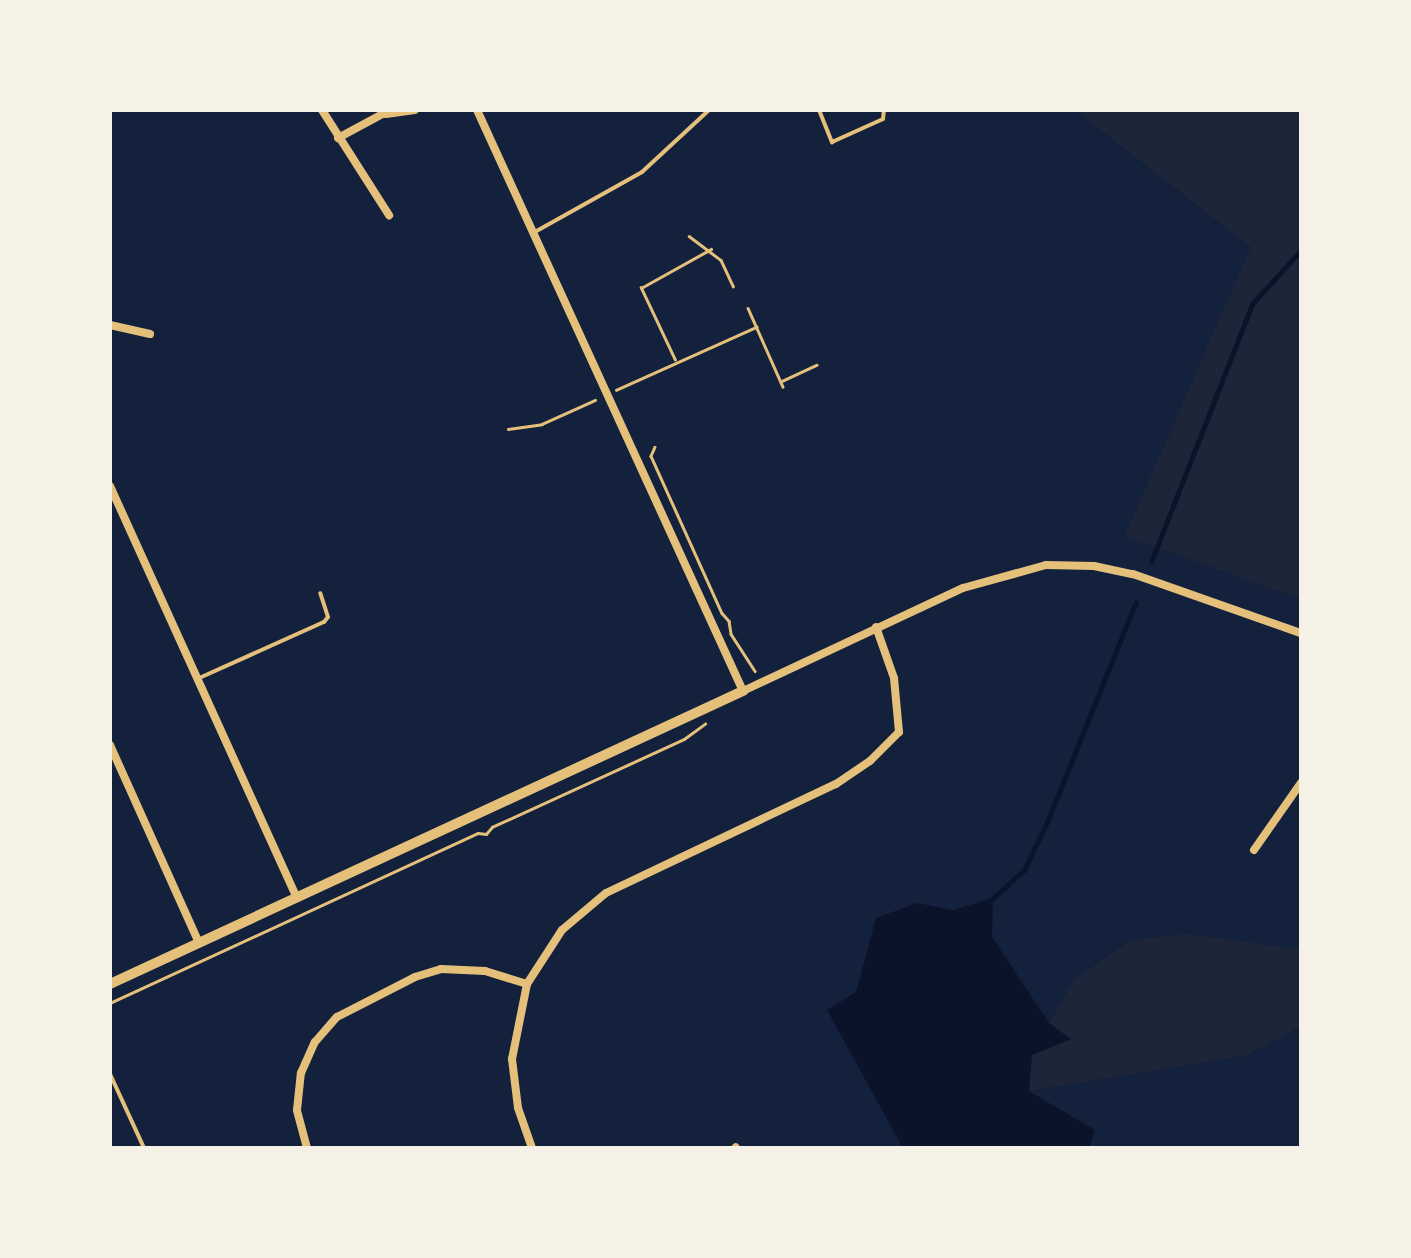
<!DOCTYPE html>
<style>
body{margin:0}
#map{position:relative;width:1411px;height:1258px;overflow:hidden;background:#14213d;font-family:Lora,serif}
div>[style]{position:absolute}
.green>*{inset:0;background:#1d2539}
.water>*{inset:0;background:#0b132b}
.stream>*{height:5px;margin:-2.5px;padding:0 2.5px;transform-origin:2.5px;border-radius:2.5px;background:#0b132b}
.path>*{height:2.5px;margin:-1.25px;padding:0 1.25px;transform-origin:1.25px;border-radius:1.25px;background:#e5c07b}
.service>*{height:4px;margin:-2px;padding:0 2px;transform-origin:2px;border-radius:2px;background:#e5c07b}
.minor>*{height:8px;margin:-4px;padding:0 4px;transform-origin:4px;border-radius:4px;background:#e5c07b}
.tertiary>*{height:10px;margin:-5px;padding:0 5px;transform-origin:5px;border-radius:5px;background:#e5c07b}
span{translate:-50% -50%;white-space:nowrap;text-align:center;line-height:1.15;-webkit-text-stroke:8px #f6f1e7;paint-order:stroke}
.frame{position:absolute;inset:0;border:112px solid #f6f1e7;pointer-events:none}
</style>
<div id="map">
<div class="green">
<div style="clip-path:polygon(1075px 110px,1301px 110px,1301px 599px,1125px 536px,1251px 247px)"></div>
<div style="clip-path:polygon(1189px 934px,1301px 950px,1301px 1026px,1247px 1055px,1029px 1091px,1032px 1055px,1070px 1038px,1049px 1023px,1074px 980px,1131px 940px)"></div>
</div>
<div class="water">
<div style="clip-path:polygon(993px 898px,992px 937px,1049px 1023px,1071px 1039px,1032px 1055px,1029px 1091px,1095px 1130px,1089px 1148px,903px 1148px,827px 1010px,856px 992px,876px 918px,917px 903px,953px 910px)"></div>
</div>
<div class="stream">
<div style="left:1151px;top:562px;width:277px;rotate:-68.6deg"></div>
<div style="left:1252px;top:304px;width:73px;rotate:-47.8deg"></div>
<div style="left:993px;top:898px;width:42px;rotate:-42.1deg"></div>
<div style="left:1024px;top:870px;width:53px;rotate:-64.4deg"></div>
<div style="left:1047px;top:822px;width:237px;rotate:-68deg"></div>
</div>
<div class="path">
<div style="left:689px;top:236px;width:40px;rotate:37deg"></div>
<div style="left:721px;top:260px;width:29px;rotate:65deg"></div>
<div style="left:748px;top:308px;width:86px;rotate:66.1deg"></div>
<div style="left:675px;top:360px;width:80px;rotate:-115.3deg"></div>
<div style="left:641px;top:288px;width:80px;rotate:-29.1deg"></div>
<div style="left:782px;top:381px;width:38px;rotate:-25deg"></div>
<div style="left:616px;top:390px;width:154px;rotate:-24.2deg"></div>
<div style="left:508px;top:429px;width:34px;rotate:-8deg"></div>
<div style="left:542px;top:424px;width:58px;rotate:-24.4deg"></div>
<div style="left:655px;top:447px;width:10px;rotate:114deg"></div>
<div style="left:651px;top:456px;width:172px;rotate:65.7deg"></div>
<div style="left:722px;top:613px;width:11px;rotate:49deg"></div>
<div style="left:729px;top:621px;width:13px;rotate:81deg"></div>
<div style="left:731px;top:634px;width:44px;rotate:57deg"></div>
<div style="left:110px;top:1003px;width:405px;rotate:-24.8deg"></div>
<div style="left:478px;top:833px;width:8px;rotate:7deg"></div>
<div style="left:486px;top:834px;width:9px;rotate:-49deg"></div>
<div style="left:492px;top:827px;width:211px;rotate:-24.6deg"></div>
<div style="left:684px;top:739px;width:26px;rotate:-36deg"></div>
</div>
<div class="service">
<div style="left:819px;top:110px;width:35px;rotate:68deg"></div>
<div style="left:832px;top:142px;width:56px;rotate:-24.3deg"></div>
<div style="left:883px;top:119px;width:9px;rotate:-84deg"></div>
<div style="left:533px;top:233px;width:125px;rotate:-29.2deg"></div>
<div style="left:642px;top:172px;width:91px;rotate:-42.8deg"></div>
<div style="left:197px;top:679px;width:139px;rotate:-24.2deg"></div>
<div style="left:324px;top:622px;width:6px;rotate:-51deg"></div>
<div style="left:328px;top:617px;width:25px;rotate:-108deg"></div>
<div style="left:110px;top:1074px;width:81px;rotate:65.3deg"></div>
</div>
<div class="minor">
<div style="left:322px;top:110px;width:125px;rotate:57.5deg"></div>
<div style="left:477px;top:110px;width:639px;rotate:65.4deg"></div>
<div style="left:743px;top:691px;width:243px;rotate:-25.1deg"></div>
<div style="left:963px;top:588px;width:86px;rotate:-15.5deg"></div>
<div style="left:1046px;top:565px;width:48px;rotate:1.2deg"></div>
<div style="left:1094px;top:566px;width:40px;rotate:12deg"></div>
<div style="left:1133px;top:574px;width:178px;rotate:19.4deg"></div>
<div style="left:386px;top:114px;width:29px;rotate:-8deg"></div>
<div style="left:338px;top:138px;width:59px;rotate:-28.3deg"></div>
<div style="left:110px;top:325px;width:41px;rotate:12.7deg"></div>
<div style="left:110px;top:486px;width:452px;rotate:65.6deg"></div>
<div style="left:110px;top:745px;width:217px;rotate:65.8deg"></div>
<div style="left:1254px;top:850px;width:82px;rotate:-55deg"></div>
<div style="left:527px;top:984px;width:76px;rotate:101.3deg"></div>
<div style="left:512px;top:1059px;width:49px;rotate:83deg"></div>
<div style="left:518px;top:1108px;width:42px;rotate:70.7deg"></div>
<div style="left:307px;top:1148px;width:39px;rotate:-105deg"></div>
<div style="left:297px;top:1110px;width:37px;rotate:-84deg"></div>
<div style="left:301px;top:1073px;width:34px;rotate:-66deg"></div>
<div style="left:315px;top:1042px;width:33px;rotate:-49deg"></div>
<div style="left:337px;top:1017px;width:88px;rotate:-27.1deg"></div>
<div style="left:415px;top:977px;width:27px;rotate:-17deg"></div>
<div style="left:441px;top:969px;width:44px;rotate:2.6deg"></div>
<div style="left:485px;top:971px;width:44px;rotate:17.2deg"></div>
<div style="left:527px;top:984px;width:64px;rotate:-57.1deg"></div>
<div style="left:562px;top:930px;width:57px;rotate:-40.1deg"></div>
<div style="left:606px;top:893px;width:255px;rotate:-25.4deg"></div>
<div style="left:836px;top:784px;width:41px;rotate:-34.1deg"></div>
<div style="left:870px;top:761px;width:41px;rotate:-45deg"></div>
<div style="left:899px;top:732px;width:54px;rotate:-95.3deg"></div>
<div style="left:894px;top:678px;width:54px;rotate:-109.4deg"></div>
<div style="left:735px;top:1148px;width:1px;rotate:-45deg"></div>
</div>
<div class="tertiary">
<div style="left:110px;top:984px;width:698px;rotate:-24.84deg"></div>
</div>
<div class="frame"></div>
</div>
